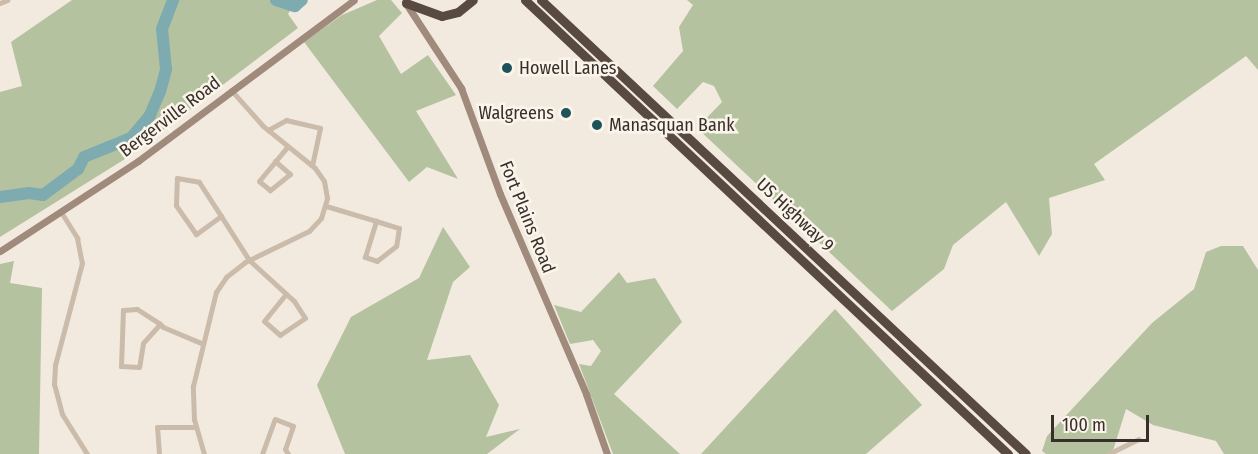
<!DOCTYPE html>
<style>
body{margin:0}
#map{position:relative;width:1258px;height:454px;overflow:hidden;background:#f3eadf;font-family:"Fira Sans Condensed",sans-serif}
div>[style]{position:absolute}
.green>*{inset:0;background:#b4c29f}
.river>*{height:12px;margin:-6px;padding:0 6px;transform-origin:6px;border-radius:6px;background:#7eabaf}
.street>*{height:5px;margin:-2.5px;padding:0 2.5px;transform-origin:2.5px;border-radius:2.5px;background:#cbbbaa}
.secondary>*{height:7px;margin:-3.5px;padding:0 3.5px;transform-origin:3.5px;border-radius:3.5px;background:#9f8a7c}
.highway>*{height:9px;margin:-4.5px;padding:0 4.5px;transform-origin:4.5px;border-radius:4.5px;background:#594a41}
.dots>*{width:16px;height:16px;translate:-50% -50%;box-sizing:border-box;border:3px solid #faf4eb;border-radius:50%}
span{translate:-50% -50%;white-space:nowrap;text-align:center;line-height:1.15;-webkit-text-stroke:5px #faf4eb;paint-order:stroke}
.poi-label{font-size:18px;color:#382f2a}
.left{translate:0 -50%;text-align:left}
.right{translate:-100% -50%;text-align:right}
.street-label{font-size:18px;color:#382f2a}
.scale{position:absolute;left:1051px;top:415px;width:98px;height:27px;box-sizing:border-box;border:3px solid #382f2a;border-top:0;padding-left:8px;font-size:18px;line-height:21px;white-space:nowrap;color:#382f2a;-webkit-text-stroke:4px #faf4eb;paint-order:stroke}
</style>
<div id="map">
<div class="green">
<div style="clip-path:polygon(72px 0,297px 0,288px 14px,298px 28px,125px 159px,0 237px,0 92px,22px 86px,11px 42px)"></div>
<div style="clip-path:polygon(377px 0,391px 0,402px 13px,379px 36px,401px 74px,428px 55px,456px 95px,416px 111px,458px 179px,427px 167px,409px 182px,304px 42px,342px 15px)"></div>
<div style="clip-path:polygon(687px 0,1258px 0,1258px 70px,1246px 56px,1094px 164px,1105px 180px,1049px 198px,1052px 234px,1039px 256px,1006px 202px,953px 245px,944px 269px,892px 311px,697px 128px,722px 102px,714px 86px,703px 82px,677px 109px,653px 86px,683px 51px,679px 27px,693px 5px)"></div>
<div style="clip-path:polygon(443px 227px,470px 267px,453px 282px,427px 360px,470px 355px,499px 405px,486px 437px,520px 429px,487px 454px,345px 454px,317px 385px,351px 317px,419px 278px)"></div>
<div style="clip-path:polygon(1221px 246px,1243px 246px,1258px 270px,1258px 454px,1224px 454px,1216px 441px,1153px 425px,1126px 409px,1112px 454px,1046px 454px,1042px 451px,1047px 436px,1152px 323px,1194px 289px,1206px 252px)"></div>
<div style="clip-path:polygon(14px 261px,10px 283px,42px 288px,39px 454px,0 454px,0 264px)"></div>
<div style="clip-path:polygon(619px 272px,627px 283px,655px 278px,682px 322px,614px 394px,680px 454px,613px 454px,579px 364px,591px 366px,601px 351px,593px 340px,570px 344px,554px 305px,581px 312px)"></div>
<div style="clip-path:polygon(835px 309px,922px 405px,866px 454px,701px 454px)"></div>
</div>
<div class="river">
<div style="left:276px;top:0;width:20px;rotate:18deg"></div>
<div style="left:295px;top:6px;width:9px;rotate:-41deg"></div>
<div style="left:0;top:197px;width:29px;rotate:-8deg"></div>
<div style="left:29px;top:193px;width:14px;rotate:8deg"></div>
<div style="left:43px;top:195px;width:44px;rotate:-36.6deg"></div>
<div style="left:78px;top:169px;width:13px;rotate:-63deg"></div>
<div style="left:84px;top:157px;width:51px;rotate:-22deg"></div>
<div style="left:131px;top:138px;width:30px;rotate:-50deg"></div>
<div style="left:150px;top:115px;width:25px;rotate:-67deg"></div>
<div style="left:160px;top:92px;width:24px;rotate:-75deg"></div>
<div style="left:166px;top:69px;width:40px;rotate:-95.7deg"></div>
<div style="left:162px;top:29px;width:31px;rotate:-69deg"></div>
</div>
<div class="street">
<div style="left:0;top:3px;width:8px;rotate:-23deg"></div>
<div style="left:268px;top:130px;width:21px;rotate:-29deg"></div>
<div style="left:286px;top:120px;width:35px;rotate:13deg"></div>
<div style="left:320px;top:128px;width:38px;rotate:102deg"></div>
<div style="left:275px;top:161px;width:20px;rotate:41deg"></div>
<div style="left:290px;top:174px;width:26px;rotate:141deg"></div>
<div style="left:270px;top:190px;width:14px;rotate:-141deg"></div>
<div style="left:259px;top:181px;width:45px;rotate:-50.4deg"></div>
<div style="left:326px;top:206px;width:52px;rotate:16.7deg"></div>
<div style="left:376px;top:221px;width:24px;rotate:17deg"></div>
<div style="left:399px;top:228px;width:18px;rotate:99deg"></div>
<div style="left:396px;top:246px;width:24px;rotate:142deg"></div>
<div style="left:377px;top:261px;width:13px;rotate:-162deg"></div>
<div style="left:365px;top:257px;width:38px;rotate:-73deg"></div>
<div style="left:61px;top:212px;width:31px;rotate:58deg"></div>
<div style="left:77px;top:238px;width:25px;rotate:79deg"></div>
<div style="left:82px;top:263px;width:106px;rotate:104.8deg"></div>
<div style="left:55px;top:365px;width:19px;rotate:93deg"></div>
<div style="left:54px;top:384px;width:31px;rotate:75deg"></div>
<div style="left:62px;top:414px;width:47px;rotate:58deg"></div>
<div style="left:221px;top:216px;width:31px;rotate:144deg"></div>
<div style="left:196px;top:234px;width:35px;rotate:-125deg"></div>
<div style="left:176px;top:205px;width:27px;rotate:-88deg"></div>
<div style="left:177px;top:178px;width:22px;rotate:10deg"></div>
<div style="left:199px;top:182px;width:40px;rotate:57.1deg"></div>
<div style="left:221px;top:216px;width:52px;rotate:57.5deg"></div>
<div style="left:249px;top:260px;width:61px;rotate:42.3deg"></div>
<div style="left:294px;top:301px;width:20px;rotate:57deg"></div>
<div style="left:305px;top:318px;width:30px;rotate:146deg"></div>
<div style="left:280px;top:335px;width:21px;rotate:-139deg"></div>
<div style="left:264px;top:321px;width:35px;rotate:-51deg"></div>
<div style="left:160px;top:324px;width:25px;rotate:132deg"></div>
<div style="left:143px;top:343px;width:24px;rotate:99deg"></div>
<div style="left:139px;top:367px;width:18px;rotate:-177deg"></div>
<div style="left:121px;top:366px;width:56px;rotate:-88deg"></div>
<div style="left:123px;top:310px;width:14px;rotate:-4deg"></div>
<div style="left:137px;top:309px;width:27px;rotate:33deg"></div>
<div style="left:160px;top:324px;width:4px;rotate:45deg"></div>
<div style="left:163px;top:327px;width:41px;rotate:22.8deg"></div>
<div style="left:159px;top:454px;width:27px;rotate:-94deg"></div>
<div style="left:157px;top:427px;width:39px"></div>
<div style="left:204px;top:454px;width:35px;rotate:-106deg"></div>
<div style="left:194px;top:420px;width:34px;rotate:-92deg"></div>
<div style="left:193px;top:386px;width:97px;rotate:-76.3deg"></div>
<div style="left:216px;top:292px;width:18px;rotate:-56deg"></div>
<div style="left:226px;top:277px;width:24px;rotate:-38deg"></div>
<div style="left:245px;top:262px;width:71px;rotate:-25.8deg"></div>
<div style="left:309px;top:231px;width:18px;rotate:-47deg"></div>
<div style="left:321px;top:218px;width:21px;rotate:-73deg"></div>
<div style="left:327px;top:198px;width:17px;rotate:-100deg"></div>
<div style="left:324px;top:181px;width:16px;rotate:-125deg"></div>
<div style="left:315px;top:168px;width:67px;rotate:-141.1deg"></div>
<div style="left:263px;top:126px;width:48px;rotate:-131.6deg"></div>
<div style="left:262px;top:454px;width:37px;rotate:-70deg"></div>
<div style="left:275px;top:419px;width:19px;rotate:21deg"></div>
<div style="left:293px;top:426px;width:24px;rotate:109deg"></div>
<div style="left:285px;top:449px;width:6px;rotate:59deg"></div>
<div style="left:1108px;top:454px;width:34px;rotate:-26deg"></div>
</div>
<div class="secondary">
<div style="left:405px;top:2px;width:103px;rotate:56.9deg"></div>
<div style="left:461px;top:88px;width:113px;rotate:69.8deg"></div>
<div style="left:500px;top:194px;width:218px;rotate:66.7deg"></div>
<div style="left:586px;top:394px;width:64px;rotate:70.7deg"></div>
<div style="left:0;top:251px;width:165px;rotate:-33.1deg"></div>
<div style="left:138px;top:161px;width:269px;rotate:-36.7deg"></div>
</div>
<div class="highway">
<div style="left:525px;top:0;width:663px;rotate:43.23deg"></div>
<div style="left:541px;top:0;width:664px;rotate:43.11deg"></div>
<div style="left:406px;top:3px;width:38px;rotate:20deg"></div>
<div style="left:442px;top:16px;width:16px;rotate:-14deg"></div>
<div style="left:458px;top:12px;width:19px;rotate:-39deg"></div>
</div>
<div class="dots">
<div style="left:507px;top:68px;background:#1f535a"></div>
<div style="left:566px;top:113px;background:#1f535a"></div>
<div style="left:597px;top:125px;background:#1f535a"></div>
</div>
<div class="poi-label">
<span class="left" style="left:519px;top:68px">Howell Lanes</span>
<span class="right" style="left:554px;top:113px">Walgreens</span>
<span class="left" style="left:609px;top:125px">Manasquan Bank</span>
</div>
<div class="street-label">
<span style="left:170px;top:117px;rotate:-37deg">Bergerville Road</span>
<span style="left:795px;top:215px;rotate:43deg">US Highway 9</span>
<span style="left:527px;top:217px;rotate:68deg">Fort Plains Road</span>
</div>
<div class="scale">100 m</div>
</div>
